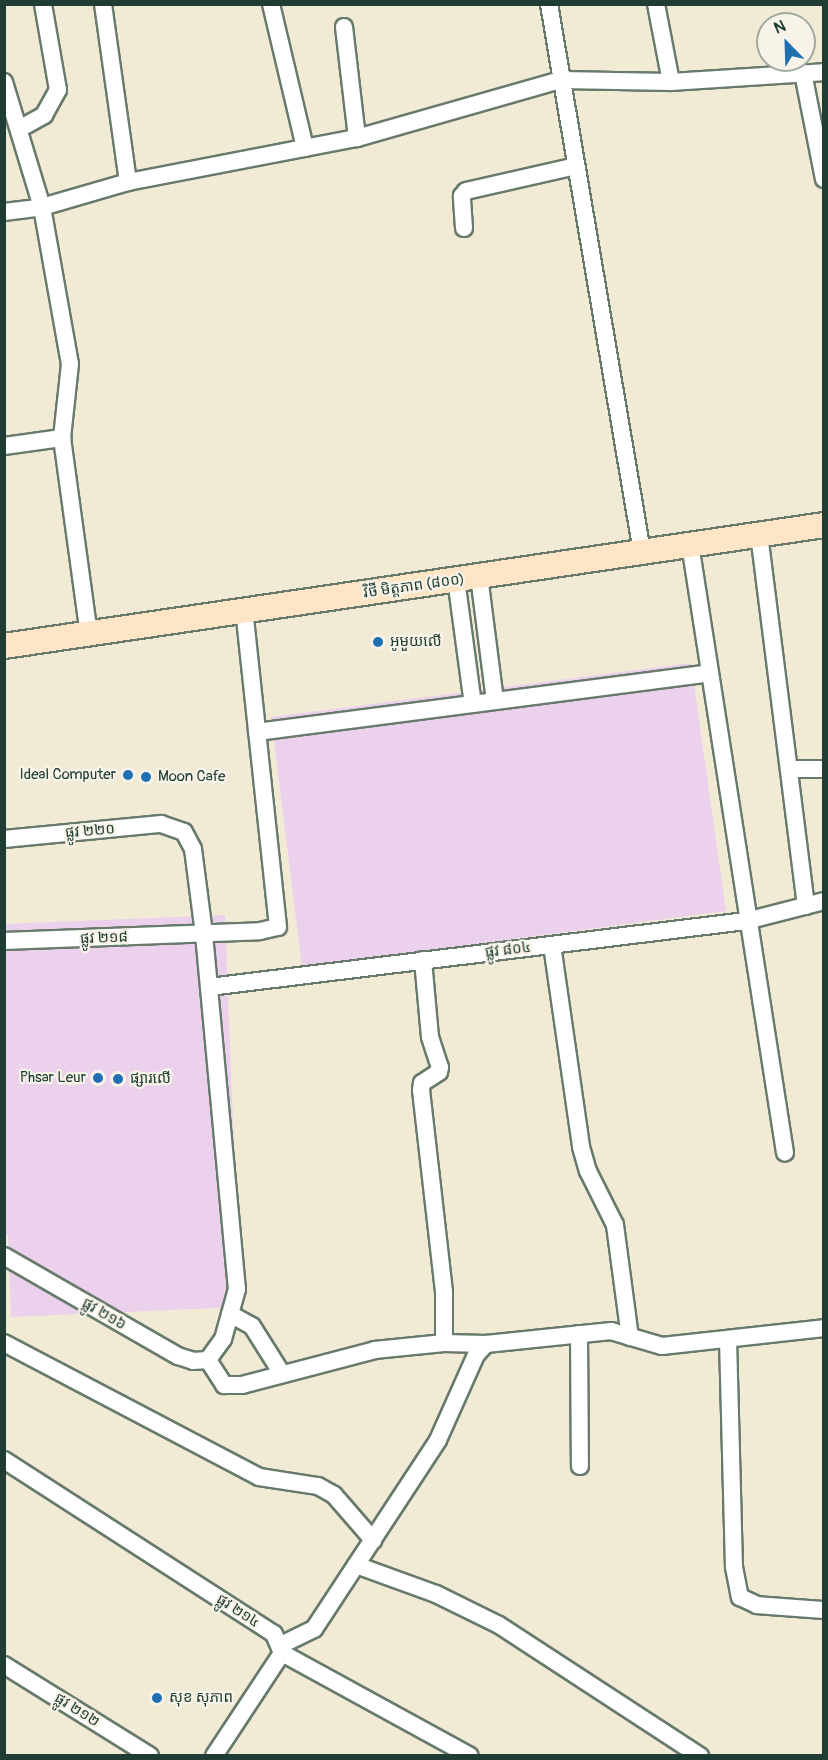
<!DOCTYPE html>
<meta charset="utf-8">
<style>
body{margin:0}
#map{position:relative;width:828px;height:1760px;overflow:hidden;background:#f1ebd5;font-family:Pangolin,"Noto Sans Khmer",sans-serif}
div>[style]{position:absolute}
.built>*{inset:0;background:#ebd1eb}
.roads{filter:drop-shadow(2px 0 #687a6c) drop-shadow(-2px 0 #687a6c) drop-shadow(0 2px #687a6c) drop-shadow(0 -2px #687a6c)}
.minor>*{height:16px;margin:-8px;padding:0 8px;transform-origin:8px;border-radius:8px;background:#fff}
.secondary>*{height:24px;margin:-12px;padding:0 12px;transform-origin:12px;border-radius:12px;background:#fde5c5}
.dots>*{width:16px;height:16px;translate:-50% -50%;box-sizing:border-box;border:3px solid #f7f3e8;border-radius:50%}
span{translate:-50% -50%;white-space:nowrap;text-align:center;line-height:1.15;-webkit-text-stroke:4.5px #f7f3e8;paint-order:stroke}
.street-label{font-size:15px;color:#1f3d34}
.poi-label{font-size:15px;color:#1f3d34}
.left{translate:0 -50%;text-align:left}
.right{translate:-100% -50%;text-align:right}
.frame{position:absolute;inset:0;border:6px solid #1f3d34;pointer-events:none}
.north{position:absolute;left:756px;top:12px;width:60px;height:60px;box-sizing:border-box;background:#f7f3e8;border:2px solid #a1aaa0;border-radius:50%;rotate:337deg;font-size:16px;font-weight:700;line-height:24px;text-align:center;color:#1f3d34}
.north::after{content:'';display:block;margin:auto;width:21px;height:27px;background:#1f6fb2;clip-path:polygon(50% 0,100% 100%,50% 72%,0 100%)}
</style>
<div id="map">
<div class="built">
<div style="clip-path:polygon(691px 663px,726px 911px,302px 967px,271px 717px)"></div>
<div style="clip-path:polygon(225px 915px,240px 1307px,11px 1317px,8px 1234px,4px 1234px,4px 924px)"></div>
</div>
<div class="roads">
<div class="minor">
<div style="left:103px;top:4px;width:180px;rotate:82deg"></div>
<div style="left:271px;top:4px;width:148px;rotate:76.7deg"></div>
<div style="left:549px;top:4px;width:556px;rotate:80.37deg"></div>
<div style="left:656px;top:4px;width:79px;rotate:79.1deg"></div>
<div style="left:344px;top:27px;width:112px;rotate:83.3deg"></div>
<div style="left:803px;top:73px;width:108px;rotate:78.8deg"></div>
<div style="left:4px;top:82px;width:131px;rotate:73.1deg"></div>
<div style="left:42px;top:207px;width:159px;rotate:79.9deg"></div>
<div style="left:70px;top:364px;width:74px;rotate:96.2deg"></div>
<div style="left:62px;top:438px;width:198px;rotate:82.2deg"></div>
<div style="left:19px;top:129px;width:29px;rotate:-29deg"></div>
<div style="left:44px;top:115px;width:29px;rotate:-61deg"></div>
<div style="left:58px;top:90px;width:87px;rotate:-99.9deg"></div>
<div style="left:4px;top:212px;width:38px;rotate:-7deg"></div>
<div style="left:42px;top:207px;width:90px;rotate:-16.2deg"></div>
<div style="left:128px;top:182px;width:233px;rotate:-10.9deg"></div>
<div style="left:357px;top:138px;width:212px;rotate:-15.9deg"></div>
<div style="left:561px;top:80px;width:110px;rotate:1deg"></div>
<div style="left:671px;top:82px;width:153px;rotate:-3.7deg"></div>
<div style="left:464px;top:228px;width:32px;rotate:-94deg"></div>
<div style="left:462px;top:196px;width:6px;rotate:-51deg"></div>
<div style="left:466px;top:191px;width:113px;rotate:-12.8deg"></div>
<div style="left:4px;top:446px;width:59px;rotate:-7.9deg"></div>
<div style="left:759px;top:534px;width:375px;rotate:82.8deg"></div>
<div style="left:690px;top:544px;width:616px;rotate:81.13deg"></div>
<div style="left:479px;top:576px;width:126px;rotate:82.7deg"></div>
<div style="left:456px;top:579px;width:126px;rotate:82.3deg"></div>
<div style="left:257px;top:732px;width:456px;rotate:-7.4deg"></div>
<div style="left:790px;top:769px;width:34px"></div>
<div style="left:4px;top:839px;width:158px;rotate:-5.5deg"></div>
<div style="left:161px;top:824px;width:24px;rotate:19deg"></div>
<div style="left:184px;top:832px;width:19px;rotate:62deg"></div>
<div style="left:193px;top:849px;width:86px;rotate:82.6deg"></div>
<div style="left:204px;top:934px;width:357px;rotate:84.7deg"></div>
<div style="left:237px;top:1289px;width:52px;rotate:105.6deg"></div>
<div style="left:223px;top:1339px;width:26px;rotate:126deg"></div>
<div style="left:4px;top:941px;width:256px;rotate:-2.2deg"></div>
<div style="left:260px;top:931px;width:18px;rotate:-13deg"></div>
<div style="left:278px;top:927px;width:318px;rotate:-96.1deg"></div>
<div style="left:552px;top:945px;width:204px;rotate:81.8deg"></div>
<div style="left:581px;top:1147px;width:25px;rotate:74deg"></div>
<div style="left:588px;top:1171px;width:60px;rotate:63.4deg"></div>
<div style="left:615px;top:1225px;width:113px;rotate:82.4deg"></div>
<div style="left:423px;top:960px;width:77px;rotate:84.8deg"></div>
<div style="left:430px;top:1037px;width:32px;rotate:72deg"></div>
<div style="left:440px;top:1067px;width:5px;rotate:101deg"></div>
<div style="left:439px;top:1072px;width:20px;rotate:147deg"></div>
<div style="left:422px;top:1083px;width:7px;rotate:98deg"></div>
<div style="left:421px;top:1090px;width:203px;rotate:83.5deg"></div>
<div style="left:444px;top:1292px;width:51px;rotate:90deg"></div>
<div style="left:444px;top:1343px;width:42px;rotate:1.4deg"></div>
<div style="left:486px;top:1344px;width:126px;rotate:-5.9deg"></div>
<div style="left:611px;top:1331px;width:53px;rotate:16.4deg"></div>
<div style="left:662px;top:1346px;width:163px;rotate:-6.3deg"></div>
<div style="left:209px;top:987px;width:541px;rotate:-7.01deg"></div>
<div style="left:746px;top:921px;width:81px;rotate:-14.4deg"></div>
<div style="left:4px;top:1256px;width:201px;rotate:29.9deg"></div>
<div style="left:178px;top:1356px;width:16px;rotate:18deg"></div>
<div style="left:193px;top:1361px;width:15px;rotate:-4deg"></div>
<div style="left:230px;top:1314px;width:25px;rotate:29deg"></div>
<div style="left:252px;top:1326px;width:54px;rotate:57.8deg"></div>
<div style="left:579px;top:1334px;width:132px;rotate:89.6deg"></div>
<div style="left:728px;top:1339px;width:228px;rotate:88.5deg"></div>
<div style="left:734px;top:1567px;width:31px;rotate:79deg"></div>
<div style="left:740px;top:1597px;width:19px;rotate:25deg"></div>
<div style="left:757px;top:1605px;width:67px;rotate:4.3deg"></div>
<div style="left:4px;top:1343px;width:288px;rotate:27.7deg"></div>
<div style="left:259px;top:1477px;width:60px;rotate:8.7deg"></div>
<div style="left:318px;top:1486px;width:18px;rotate:29deg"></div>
<div style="left:334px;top:1495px;width:60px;rotate:49.1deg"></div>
<div style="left:208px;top:1360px;width:30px;rotate:57deg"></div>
<div style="left:224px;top:1385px;width:18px"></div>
<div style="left:242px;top:1385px;width:138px;rotate:-14.7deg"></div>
<div style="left:375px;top:1350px;width:69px;rotate:-5.8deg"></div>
<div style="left:4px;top:1460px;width:321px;rotate:32.8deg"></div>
<div style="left:274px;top:1634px;width:21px;rotate:67deg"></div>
<div style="left:356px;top:1565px;width:85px;rotate:19.9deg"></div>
<div style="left:436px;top:1594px;width:70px;rotate:26.2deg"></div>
<div style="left:499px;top:1625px;width:240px;rotate:33.1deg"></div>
<div style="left:281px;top:1645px;width:37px;rotate:-26deg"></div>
<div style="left:314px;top:1629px;width:226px;rotate:-56.7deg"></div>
<div style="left:438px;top:1440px;width:93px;rotate:-65.9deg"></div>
<div style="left:476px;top:1355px;width:15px;rotate:-48deg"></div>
<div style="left:282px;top:1653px;width:214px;rotate:28.7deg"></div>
<div style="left:4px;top:1665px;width:172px;rotate:31.9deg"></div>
<div style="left:214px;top:1756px;width:123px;rotate:-56.6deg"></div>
</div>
<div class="secondary">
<div style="left:4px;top:646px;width:829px;rotate:-8.39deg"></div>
</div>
</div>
<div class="dots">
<div style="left:378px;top:642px;background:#1f6fb2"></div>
<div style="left:128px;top:775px;background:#1f6fb2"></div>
<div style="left:146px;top:777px;background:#1f6fb2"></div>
<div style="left:98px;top:1078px;background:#1f6fb2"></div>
<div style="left:118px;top:1079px;background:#1f6fb2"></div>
<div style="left:157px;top:1698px;background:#1f6fb2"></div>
</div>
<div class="street-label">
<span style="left:414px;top:586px;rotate:-8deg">វិថី មិត្តភាព (៨០០)</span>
<span style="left:90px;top:831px;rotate:-5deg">ផ្លូវ ២២០</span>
<span style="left:104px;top:938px;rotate:-2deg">ផ្លូវ ២១៨</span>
<span style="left:508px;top:950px;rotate:-7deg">ផ្លូវ ៨០៤</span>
<span style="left:104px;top:1314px;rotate:30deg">ផ្លូវ ២១៦</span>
<span style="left:238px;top:1611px;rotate:33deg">ផ្លូវ ២១៤</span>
<span style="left:77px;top:1710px;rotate:32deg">ផ្លូវ ២១២</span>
</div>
<div class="poi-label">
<span class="left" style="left:390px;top:642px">អូមួយលេី</span>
<span class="right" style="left:116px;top:775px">Ideal Computer</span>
<span class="left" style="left:158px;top:777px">Moon Cafe</span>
<span class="right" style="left:86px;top:1078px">Phsar Leur</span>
<span class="left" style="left:130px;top:1079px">ផ្សារលើ</span>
<span class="left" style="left:169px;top:1698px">សុខ សុភាព</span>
</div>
<div class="frame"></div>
<div class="north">N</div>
</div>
